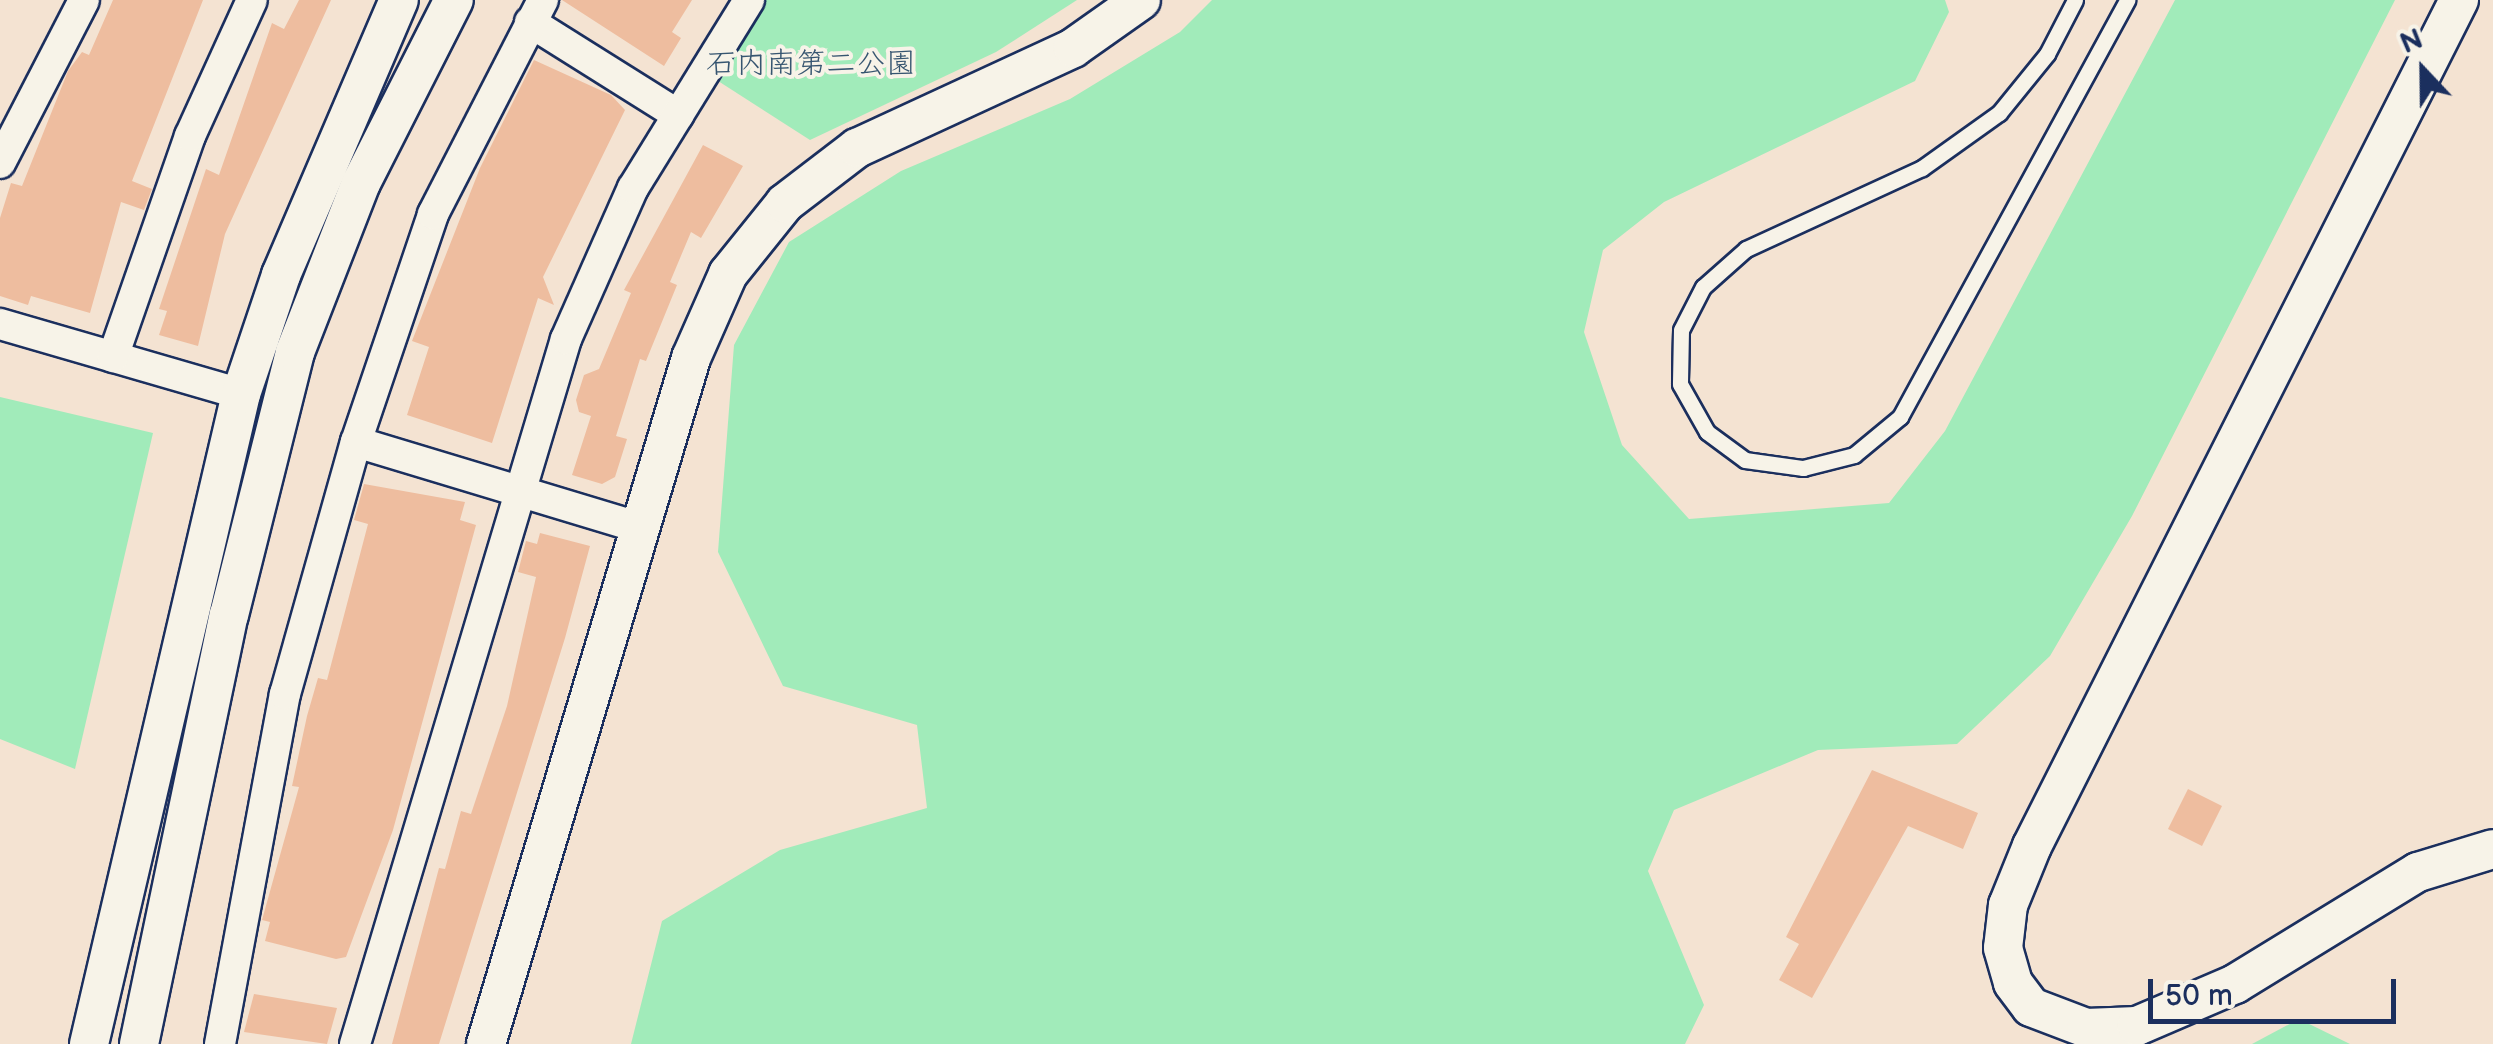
<!DOCTYPE html>
<meta charset="utf-8">
<style>
body{margin:0}
#map{position:relative;width:2493px;height:1044px;overflow:hidden;background:#f4e3d2;font-family:"Balsamiq Sans","Klee One",sans-serif}
div>[style]{position:absolute}
.green>*{inset:0;background:#a1ebba}
.building>*{inset:0;background:#eebd9f}
.roads{filter:drop-shadow(2px 0 #1b2f5e) drop-shadow(-2px 0 #1b2f5e) drop-shadow(0 2px #1b2f5e) drop-shadow(0 -2px #1b2f5e)}
.service>*{height:15px;margin:-7.5px;padding:0 7.5px;transform-origin:7.5px;border-radius:7.5px;background:#f7f3e8}
.minor>*{height:30px;margin:-15px;padding:0 15px;transform-origin:15px;border-radius:15px;background:#f7f3e8}
.tertiary>*{height:38px;margin:-19px;padding:0 19px;transform-origin:19px;border-radius:19px;background:#f7f3e8}
span{translate:-50% -50%;white-space:nowrap;text-align:center;line-height:1.15;-webkit-text-stroke:8px #f7f3e8;paint-order:stroke}
.park-label{font-size:30px;color:#365570}
.north{position:absolute;left:2373px;top:20px;width:100px;height:100px;-webkit-text-stroke:8px #f7f3e8;paint-order:stroke;rotate:338deg;font-size:28px;font-weight:700;line-height:40px;text-align:center;color:#1b2f5e}
.north::after{content:'';display:block;margin:auto;width:35px;height:45px;background:#1b2f5e;clip-path:polygon(50% 0,100% 100%,50% 72%,0 100%)}
.scale{position:absolute;left:2148px;top:979px;width:248px;height:45px;box-sizing:border-box;border:5px solid #1b2f5e;border-top:0;padding-left:12px;font-size:30px;line-height:35px;white-space:nowrap;color:#1b2f5e;-webkit-text-stroke:8px #f7f3e8;paint-order:stroke}
</style>
<div id="map">
<div class="green">
<div style="clip-path:polygon(765px 0,1077px 0,996px 52px,810px 140px,715px 79px)"></div>
<div style="clip-path:polygon(1212px 0,1945px 0,1949px 12px,1915px 81px,1664px 202px,1603px 250px,1584px 332px,1622px 445px,1689px 519px,1889px 503px,1945px 431px,2175px 0,2395px 0,2132px 516px,2050px 656px,1957px 744px,1818px 750px,1674px 810px,1648px 871px,1704px 1005px,1685px 1044px,631px 1044px,662px 921px,780px 850px,927px 808px,917px 725px,783px 686px,718px 552px,734px 345px,789px 242px,901px 171px,1070px 99px,1180px 32px)"></div>
<div style="clip-path:polygon(0 397px,153px 433px,75px 769px,0 739px)"></div>
<div style="clip-path:polygon(2299px 1019px,2350px 1044px,2252px 1044px)"></div>
</div>
<div class="building">
<div style="clip-path:polygon(113px 0,203px 0,132px 181px,152px 189px,144px 210px,121px 202px,90px 313px,31px 296px,28px 305px,0 296px,0 218px,11px 183px,22px 186px,68px 71px,82px 52px,89px 55px)"></div>
<div style="clip-path:polygon(299px 0,331px 0,225px 234px,198px 346px,159px 335px,167px 311px,159px 309px,206px 169px,219px 175px,272px 23px,284px 29px)"></div>
<div style="clip-path:polygon(562px 0,692px 0,672px 32px,681px 38px,664px 66px)"></div>
<div style="clip-path:polygon(534px 60px,611px 95px,625px 110px,543px 277px,554px 305px,538px 298px,492px 443px,407px 415px,429px 347px,412px 341px,480px 168px)"></div>
<div style="clip-path:polygon(703px 145px,743px 166px,701px 238px,691px 232px,670px 282px,677px 285px,646px 361px,640px 359px,616px 436px,627px 439px,615px 477px,602px 484px,572px 475px,591px 416px,579px 412px,576px 400px,584px 375px,599px 369px,631px 293px,624px 290px)"></div>
<div style="clip-path:polygon(364px 484px,465px 502px,460px 520px,476px 525px,393px 830px,346px 957px,336px 959px,265px 941px,270px 922px,262px 920px,299px 787px,292px 786px,307px 716px,318px 678px,327px 680px,368px 524px,354px 520px)"></div>
<div style="clip-path:polygon(540px 533px,590px 546px,565px 638px,439px 1044px,392px 1044px,439px 868px,445px 869px,461px 811px,471px 814px,507px 706px,536px 577px,518px 572px,526px 541px,537px 544px)"></div>
<div style="clip-path:polygon(1872px 770px,1978px 813px,1963px 849px,1908px 826px,1812px 998px,1779px 980px,1799px 944px,1786px 937px)"></div>
<div style="clip-path:polygon(2188px 789px,2222px 806px,2202px 846px,2168px 829px)"></div>
<div style="clip-path:polygon(254px 994px,337px 1008px,327px 1044px,244px 1032px)"></div>
</div>
<div class="roads">
<div class="service">
<div style="left:2075px;top:0;width:61px;rotate:117.4deg"></div>
<div style="left:2047px;top:54px;width:76px;rotate:129.1deg"></div>
<div style="left:1999px;top:113px;width:95px;rotate:144.5deg"></div>
<div style="left:1922px;top:168px;width:194px;rotate:155.3deg"></div>
<div style="left:1746px;top:249px;width:57px;rotate:138.5deg"></div>
<div style="left:1703px;top:287px;width:48px;rotate:117.1deg"></div>
<div style="left:1681px;top:330px;width:54px;rotate:91.1deg"></div>
<div style="left:1680px;top:384px;width:55px;rotate:60.6deg"></div>
<div style="left:1707px;top:432px;width:47px;rotate:36.4deg"></div>
<div style="left:1745px;top:460px;width:59px;rotate:7.9deg"></div>
<div style="left:1803px;top:468px;width:53px;rotate:-14.3deg"></div>
<div style="left:1854px;top:455px;width:60px;rotate:-39.6deg"></div>
<div style="left:1900px;top:417px;width:475px;rotate:-61.4deg"></div>
</div>
<div class="minor">
<div style="left:530px;top:22px;width:175px;rotate:32.1deg"></div>
<div style="left:0;top:163px;width:183px;rotate:-62.7deg"></div>
<div style="left:0;top:324px;width:251px;rotate:16.2deg"></div>
<div style="left:113px;top:357px;width:234px;rotate:-70.8deg"></div>
<div style="left:190px;top:136px;width:149px;rotate:-65.5deg"></div>
<div style="left:356px;top:442px;width:297px;rotate:16.8deg"></div>
<div style="left:220px;top:1044px;width:356px;rotate:-79.5deg"></div>
<div style="left:285px;top:694px;width:262px;rotate:-74.3deg"></div>
<div style="left:356px;top:442px;width:241px;rotate:-71.3deg"></div>
<div style="left:433px;top:214px;width:241px;rotate:-62.8deg"></div>
<div style="left:355px;top:1044px;width:736px;rotate:-73.34deg"></div>
<div style="left:566px;top:339px;width:165px;rotate:-66.1deg"></div>
<div style="left:633px;top:188px;width:221px;rotate:-58.3deg"></div>
</div>
<div class="tertiary">
<div style="left:2459px;top:0;width:948px;rotate:116.78deg"></div>
<div style="left:2032px;top:846px;width:64px;rotate:112.1deg"></div>
<div style="left:2008px;top:905px;width:43px;rotate:96.6deg"></div>
<div style="left:2003px;top:948px;width:36px;rotate:74deg"></div>
<div style="left:2013px;top:983px;width:30px;rotate:53deg"></div>
<div style="left:2031px;top:1007px;width:59px;rotate:20.9deg"></div>
<div style="left:2086px;top:1028px;width:51px;rotate:-2.2deg"></div>
<div style="left:2137px;top:1026px;width:107px;rotate:-23.2deg"></div>
<div style="left:2235px;top:984px;width:215px;rotate:-31.5deg"></div>
<div style="left:2418px;top:872px;width:78px;rotate:-17deg"></div>
<div style="left:89px;top:1044px;width:668px;rotate:-76.84deg"></div>
<div style="left:241px;top:394px;width:126px;rotate:-71.4deg"></div>
<div style="left:281px;top:275px;width:299px;rotate:-66.8deg"></div>
<div style="left:139px;top:1044px;width:438px;rotate:-78.2deg"></div>
<div style="left:229px;top:615px;width:271px;rotate:-75.9deg"></div>
<div style="left:295px;top:352px;width:181px;rotate:-68.7deg"></div>
<div style="left:361px;top:183px;width:205px;rotate:-63.1deg"></div>
<div style="left:486px;top:1044px;width:716px;rotate:-73.36deg"></div>
<div style="left:691px;top:358px;width:92px;rotate:-66.2deg"></div>
<div style="left:728px;top:274px;width:91px;rotate:-51.2deg"></div>
<div style="left:785px;top:203px;width:91px;rotate:-37.4deg"></div>
<div style="left:857px;top:148px;width:238px;rotate:-24.8deg"></div>
<div style="left:1073px;top:48px;width:83px;rotate:-35.2deg"></div>
</div>
</div>
<div class="park-label">
<span style="left:811px;top:64px">石内南第二公園</span>
</div>
<div class="north">N</div>
<div class="scale">50 m</div>
</div>
